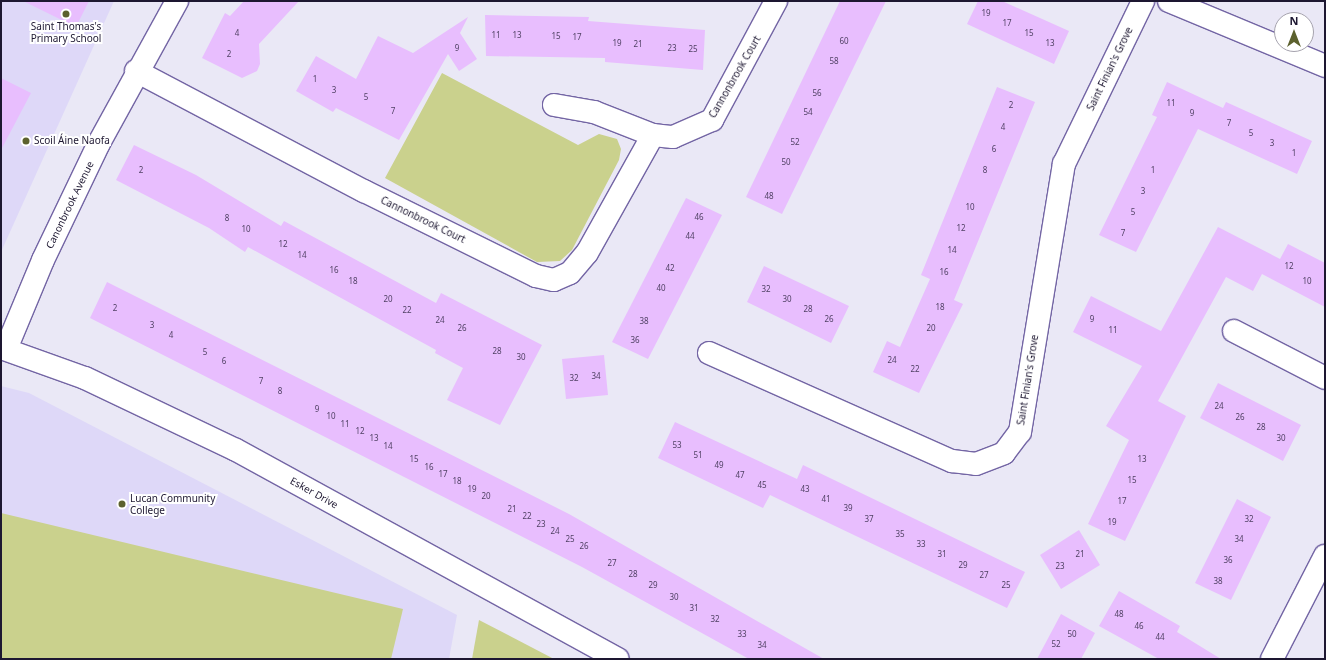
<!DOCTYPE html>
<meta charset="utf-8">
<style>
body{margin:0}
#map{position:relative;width:1326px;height:660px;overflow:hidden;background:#eae8f6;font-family:"Noto Sans",sans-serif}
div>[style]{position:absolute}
.built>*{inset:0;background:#ded8f8}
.green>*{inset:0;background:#cad18d}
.building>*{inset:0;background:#e8befe}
.roads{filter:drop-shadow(1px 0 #7365a4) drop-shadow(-1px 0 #7365a4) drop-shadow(0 1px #7365a4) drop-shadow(0 -1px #7365a4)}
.street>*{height:22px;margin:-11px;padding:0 11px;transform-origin:11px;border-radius:11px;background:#fff}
.dots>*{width:11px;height:11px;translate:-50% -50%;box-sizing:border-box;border:2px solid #fff;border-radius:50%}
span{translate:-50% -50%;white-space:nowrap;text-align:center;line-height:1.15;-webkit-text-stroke:4px #fff;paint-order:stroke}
.number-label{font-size:8px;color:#504164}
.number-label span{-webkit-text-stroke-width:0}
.poi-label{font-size:10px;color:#1d1731}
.left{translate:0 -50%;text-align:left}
.street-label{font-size:10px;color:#1d1731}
.frame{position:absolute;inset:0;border:2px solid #1d1731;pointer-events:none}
.north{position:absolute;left:1274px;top:12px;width:40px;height:40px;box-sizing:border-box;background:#fff;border:1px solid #a5a2ad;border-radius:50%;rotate:0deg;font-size:11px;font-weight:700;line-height:16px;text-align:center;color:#1d1731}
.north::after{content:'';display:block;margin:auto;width:14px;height:18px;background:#5c612e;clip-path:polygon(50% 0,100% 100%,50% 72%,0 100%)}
</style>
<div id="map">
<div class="built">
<div style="clip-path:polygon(1px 1px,114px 1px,1px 252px)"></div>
<div style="clip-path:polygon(1px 386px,29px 393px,457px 615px,449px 659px,1px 659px)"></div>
</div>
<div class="green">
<div style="clip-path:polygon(442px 73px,578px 145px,599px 134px,617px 139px,621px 149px,619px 160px,572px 250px,560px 261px,537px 262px,385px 178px)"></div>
<div style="clip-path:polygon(1px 513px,403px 609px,391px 659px,1px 659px)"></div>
<div style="clip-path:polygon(479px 620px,554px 659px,472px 659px)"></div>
</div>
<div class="building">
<div style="clip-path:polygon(23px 1px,89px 1px,76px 27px)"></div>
<div style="clip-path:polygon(244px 1px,299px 1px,259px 44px,260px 64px,257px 71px,242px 78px,202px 58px,225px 13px,230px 16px)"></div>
<div style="clip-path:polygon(840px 1px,886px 1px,782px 214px,746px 197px)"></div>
<div style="clip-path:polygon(978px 1px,1002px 1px,1069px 31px,1054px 64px,967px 24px)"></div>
<div style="clip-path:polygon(485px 15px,589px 17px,588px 21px,705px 30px,703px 70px,605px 62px,605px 58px,486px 56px)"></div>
<div style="clip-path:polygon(468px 17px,460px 33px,477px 59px,459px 71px,448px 54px,399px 140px,336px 108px,333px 112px,296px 91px,316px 56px,356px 79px,378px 36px,413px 53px)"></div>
<div style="clip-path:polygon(1px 78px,31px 93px,1px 150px)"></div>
<div style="clip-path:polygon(1167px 82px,1223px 108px,1226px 102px,1312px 141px,1297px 174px,1198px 129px,1136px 252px,1099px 235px,1157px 117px,1152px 115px)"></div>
<div style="clip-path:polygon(997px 87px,1035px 102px,954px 300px,963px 304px,919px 393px,873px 372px,887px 341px,900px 347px,930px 279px,921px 275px)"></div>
<div style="clip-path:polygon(134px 145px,196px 175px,281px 226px,284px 221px,436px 303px,441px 293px,542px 345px,500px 425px,447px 400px,463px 368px,435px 353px,436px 350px,248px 247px,245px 252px,209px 228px,116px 180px)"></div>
<div style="clip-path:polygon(686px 198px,722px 215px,648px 359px,612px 342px)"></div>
<div style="clip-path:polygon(1218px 227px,1280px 259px,1288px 244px,1325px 263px,1325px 307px,1262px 274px,1253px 291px,1226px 277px,1158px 401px,1186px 416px,1125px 541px,1088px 524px,1129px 440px,1106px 426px,1142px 366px,1073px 332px,1091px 296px,1161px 331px)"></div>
<div style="clip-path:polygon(764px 266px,849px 306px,831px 343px,747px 302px)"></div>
<div style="clip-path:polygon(107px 282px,569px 514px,824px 659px,749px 659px,582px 567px,90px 318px)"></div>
<div style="clip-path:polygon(604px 355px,608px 395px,566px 399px,562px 359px)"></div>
<div style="clip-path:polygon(1218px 383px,1301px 425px,1283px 461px,1200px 418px)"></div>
<div style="clip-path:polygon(675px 422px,797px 479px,803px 465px,1025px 572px,1007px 608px,770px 495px,763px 508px,658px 458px)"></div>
<div style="clip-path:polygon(1237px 499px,1271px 517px,1231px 600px,1195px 583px)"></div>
<div style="clip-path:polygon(1079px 530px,1100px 565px,1061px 589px,1040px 555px)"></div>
<div style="clip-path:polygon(1119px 591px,1180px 626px,1177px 632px,1221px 659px,1159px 659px,1099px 626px)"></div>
<div style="clip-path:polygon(1061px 614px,1095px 633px,1081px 659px,1037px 659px)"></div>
</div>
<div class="roads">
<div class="street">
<div style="left:1169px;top:1px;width:169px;rotate:22.6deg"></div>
<div style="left:136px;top:71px;width:258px;rotate:27.8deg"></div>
<div style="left:364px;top:191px;width:192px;rotate:26.3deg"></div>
<div style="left:536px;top:276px;width:18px;rotate:13deg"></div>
<div style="left:554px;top:280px;width:17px;rotate:-24deg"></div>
<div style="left:570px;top:273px;width:26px;rotate:-50deg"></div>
<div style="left:587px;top:253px;width:135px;rotate:-60.8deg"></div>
<div style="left:653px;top:135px;width:20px;rotate:6deg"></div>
<div style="left:673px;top:137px;width:43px;rotate:-23.6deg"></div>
<div style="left:712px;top:120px;width:135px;rotate:-61.7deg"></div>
<div style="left:554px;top:105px;width:41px;rotate:9.9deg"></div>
<div style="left:594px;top:112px;width:63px;rotate:21.3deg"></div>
<div style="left:1234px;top:331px;width:102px;rotate:27.3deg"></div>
<div style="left:1px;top:348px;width:89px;rotate:19.7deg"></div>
<div style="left:85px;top:378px;width:167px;rotate:25.5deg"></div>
<div style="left:236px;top:450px;width:435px;rotate:28.7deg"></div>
<div style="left:6px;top:349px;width:96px;rotate:-67.4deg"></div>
<div style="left:43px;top:260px;width:130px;rotate:-64.4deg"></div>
<div style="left:99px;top:143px;width:162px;rotate:-61.2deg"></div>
<div style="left:709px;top:353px;width:266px;rotate:24deg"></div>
<div style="left:952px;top:461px;width:24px;rotate:7deg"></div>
<div style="left:976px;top:464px;width:30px;rotate:-21deg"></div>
<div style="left:1004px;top:453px;width:26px;rotate:-53deg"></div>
<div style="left:1020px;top:432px;width:272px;rotate:-80.7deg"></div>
<div style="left:1064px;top:164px;width:181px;rotate:-64.1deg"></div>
<div style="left:1272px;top:659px;width:116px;rotate:-62.8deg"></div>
</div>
</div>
<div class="dots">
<div style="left:66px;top:14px;background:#5c612e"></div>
<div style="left:26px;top:141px;background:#5c612e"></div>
<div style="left:122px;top:504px;background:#5c612e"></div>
</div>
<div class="number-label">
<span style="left:986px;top:13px">19</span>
<span style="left:1007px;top:23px">17</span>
<span style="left:237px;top:33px">4</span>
<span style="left:1029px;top:33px">15</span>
<span style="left:496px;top:35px">11</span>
<span style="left:517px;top:35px">13</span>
<span style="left:556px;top:36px">15</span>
<span style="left:577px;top:37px">17</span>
<span style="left:844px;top:41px">60</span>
<span style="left:617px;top:43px">19</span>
<span style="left:1050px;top:43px">13</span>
<span style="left:638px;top:44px">21</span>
<span style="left:457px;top:48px">9</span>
<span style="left:672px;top:48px">23</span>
<span style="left:693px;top:49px">25</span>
<span style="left:229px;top:54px">2</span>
<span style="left:834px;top:61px">58</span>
<span style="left:315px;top:79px">1</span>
<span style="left:334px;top:90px">3</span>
<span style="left:817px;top:93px">56</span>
<span style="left:366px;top:97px">5</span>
<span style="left:1171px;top:103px">11</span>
<span style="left:1011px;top:105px">2</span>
<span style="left:393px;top:111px">7</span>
<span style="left:808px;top:112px">54</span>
<span style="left:1192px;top:113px">9</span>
<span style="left:1229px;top:123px">7</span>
<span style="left:1003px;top:127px">4</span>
<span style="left:1251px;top:133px">5</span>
<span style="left:795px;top:142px">52</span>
<span style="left:1272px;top:143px">3</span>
<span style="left:994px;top:149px">6</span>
<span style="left:1294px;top:153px">1</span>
<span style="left:786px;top:162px">50</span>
<span style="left:141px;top:170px">2</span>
<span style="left:985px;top:170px">8</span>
<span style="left:1153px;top:170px">1</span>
<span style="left:1143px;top:191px">3</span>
<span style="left:769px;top:196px">48</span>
<span style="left:970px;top:207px">10</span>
<span style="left:1133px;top:212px">5</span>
<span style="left:699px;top:217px">46</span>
<span style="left:227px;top:218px">8</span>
<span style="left:961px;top:228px">12</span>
<span style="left:246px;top:229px">10</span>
<span style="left:1123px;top:233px">7</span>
<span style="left:690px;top:236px">44</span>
<span style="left:283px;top:244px">12</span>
<span style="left:952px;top:250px">14</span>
<span style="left:302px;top:255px">14</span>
<span style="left:1289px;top:266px">12</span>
<span style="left:670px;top:268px">42</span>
<span style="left:334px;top:270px">16</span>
<span style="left:944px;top:272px">16</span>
<span style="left:353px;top:281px">18</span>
<span style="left:1307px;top:281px">10</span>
<span style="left:661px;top:288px">40</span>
<span style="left:766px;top:289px">32</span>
<span style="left:388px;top:299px">20</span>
<span style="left:787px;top:299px">30</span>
<span style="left:940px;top:307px">18</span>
<span style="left:115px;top:308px">2</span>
<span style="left:808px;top:309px">28</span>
<span style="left:407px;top:310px">22</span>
<span style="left:829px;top:319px">26</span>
<span style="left:1092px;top:319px">9</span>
<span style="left:440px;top:320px">24</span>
<span style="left:644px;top:321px">38</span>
<span style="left:152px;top:325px">3</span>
<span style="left:462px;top:328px">26</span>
<span style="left:931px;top:328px">20</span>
<span style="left:1113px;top:330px">11</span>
<span style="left:171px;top:335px">4</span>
<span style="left:635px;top:340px">36</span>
<span style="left:497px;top:351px">28</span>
<span style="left:205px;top:352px">5</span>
<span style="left:521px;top:357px">30</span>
<span style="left:892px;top:360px">24</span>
<span style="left:224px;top:361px">6</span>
<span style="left:915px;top:369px">22</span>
<span style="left:596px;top:376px">34</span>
<span style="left:574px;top:378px">32</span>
<span style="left:261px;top:381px">7</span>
<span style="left:280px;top:391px">8</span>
<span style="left:1219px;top:406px">24</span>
<span style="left:317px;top:409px">9</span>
<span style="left:331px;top:416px">10</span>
<span style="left:1240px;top:417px">26</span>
<span style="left:345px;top:424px">11</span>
<span style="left:1261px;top:427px">28</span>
<span style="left:360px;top:431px">12</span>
<span style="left:374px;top:438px">13</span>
<span style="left:1281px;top:438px">30</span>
<span style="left:677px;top:445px">53</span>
<span style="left:388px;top:446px">14</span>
<span style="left:698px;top:455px">51</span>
<span style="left:414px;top:459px">15</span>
<span style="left:1142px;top:459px">13</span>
<span style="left:719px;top:465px">49</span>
<span style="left:429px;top:467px">16</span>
<span style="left:443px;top:474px">17</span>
<span style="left:740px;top:475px">47</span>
<span style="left:1132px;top:480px">15</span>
<span style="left:457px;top:481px">18</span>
<span style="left:762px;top:485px">45</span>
<span style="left:472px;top:489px">19</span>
<span style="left:805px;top:489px">43</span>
<span style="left:486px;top:496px">20</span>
<span style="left:826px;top:499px">41</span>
<span style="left:1122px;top:501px">17</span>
<span style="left:848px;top:508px">39</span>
<span style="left:512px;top:509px">21</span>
<span style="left:527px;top:516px">22</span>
<span style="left:869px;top:519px">37</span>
<span style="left:1249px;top:519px">32</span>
<span style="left:1112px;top:522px">19</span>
<span style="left:541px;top:524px">23</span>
<span style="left:555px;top:531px">24</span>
<span style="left:900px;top:534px">35</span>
<span style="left:570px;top:539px">25</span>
<span style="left:1239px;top:539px">34</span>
<span style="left:921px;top:544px">33</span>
<span style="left:584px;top:546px">26</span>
<span style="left:942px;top:554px">31</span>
<span style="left:1080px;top:554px">21</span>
<span style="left:1228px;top:560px">36</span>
<span style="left:612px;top:563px">27</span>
<span style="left:963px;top:565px">29</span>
<span style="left:1060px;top:566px">23</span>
<span style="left:633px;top:574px">28</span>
<span style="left:984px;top:575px">27</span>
<span style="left:1218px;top:581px">38</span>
<span style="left:653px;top:585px">29</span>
<span style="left:1006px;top:585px">25</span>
<span style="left:674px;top:597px">30</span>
<span style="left:694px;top:608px">31</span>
<span style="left:1119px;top:614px">48</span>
<span style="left:715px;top:619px">32</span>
<span style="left:1139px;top:626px">46</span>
<span style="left:742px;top:634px">33</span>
<span style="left:1072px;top:634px">50</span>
<span style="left:1160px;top:637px">44</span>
<span style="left:1056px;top:644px">52</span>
<span style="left:762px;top:645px">34</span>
</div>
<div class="poi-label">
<span style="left:66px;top:32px">Saint Thomas's<br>Primary School</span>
<span class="left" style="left:34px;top:141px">Scoil Áine Naofa</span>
<span class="left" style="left:130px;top:504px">Lucan Community<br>College</span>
</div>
<div class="street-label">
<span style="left:1110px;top:69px;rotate:-64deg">Saint Finian's Grove</span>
<span style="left:735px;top:77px;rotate:-60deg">Cannonbrook Court</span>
<span style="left:70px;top:205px;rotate:-64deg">Canonbrook Avenue</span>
<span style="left:423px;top:220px;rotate:26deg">Cannonbrook Court</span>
<span style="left:1028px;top:380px;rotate:-81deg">Saint Finian's Grove</span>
<span style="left:314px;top:493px;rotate:29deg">Esker Drive</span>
</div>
<div class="frame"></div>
<div class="north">N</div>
</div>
